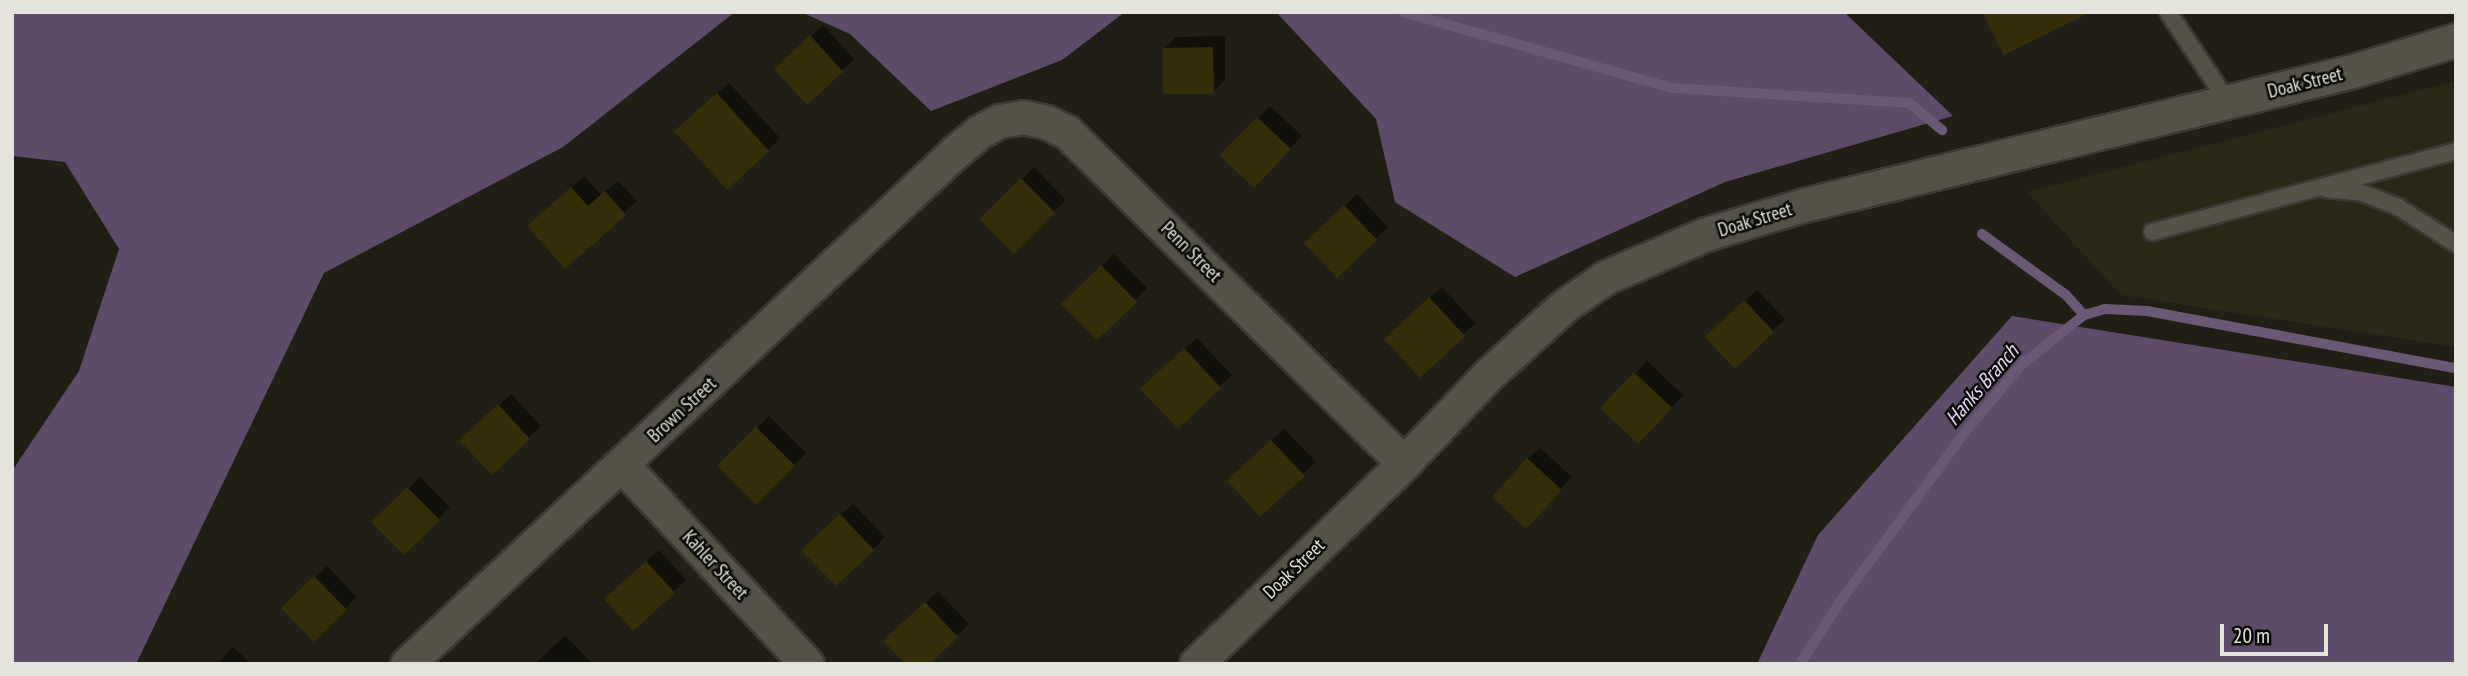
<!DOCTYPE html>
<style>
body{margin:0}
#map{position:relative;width:2468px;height:676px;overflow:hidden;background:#211f15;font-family:"PT Sans Narrow",sans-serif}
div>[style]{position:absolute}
.built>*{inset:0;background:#2b2717}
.forest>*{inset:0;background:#5d4b69}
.shadow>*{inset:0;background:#0007}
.stream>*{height:10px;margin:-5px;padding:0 5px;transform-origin:5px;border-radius:5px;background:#6b5877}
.building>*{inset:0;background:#342d08}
.roads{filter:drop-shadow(2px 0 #3a3932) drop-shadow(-2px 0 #3a3932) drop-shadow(0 2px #3a3932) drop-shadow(0 -2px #3a3932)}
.lane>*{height:16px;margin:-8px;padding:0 8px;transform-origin:8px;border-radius:8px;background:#545146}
.street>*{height:33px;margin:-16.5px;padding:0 16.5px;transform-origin:16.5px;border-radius:16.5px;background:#545146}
span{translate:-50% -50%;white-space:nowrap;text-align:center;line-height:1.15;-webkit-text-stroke:5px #090905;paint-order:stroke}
.street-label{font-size:19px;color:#e4e3dc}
.water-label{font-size:21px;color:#ead6f8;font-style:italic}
.frame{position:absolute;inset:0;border:14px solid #e4e3dc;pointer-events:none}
.scale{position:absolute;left:2220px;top:624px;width:108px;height:32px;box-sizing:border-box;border:4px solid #e4e3dc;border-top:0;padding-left:9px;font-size:21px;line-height:24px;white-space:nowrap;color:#e4e3dc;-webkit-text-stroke:5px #090905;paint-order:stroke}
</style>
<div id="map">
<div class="built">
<div style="clip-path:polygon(2456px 81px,2456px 347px,2121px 295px,2027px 192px)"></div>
</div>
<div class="forest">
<div style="clip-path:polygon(12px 12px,735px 12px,563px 147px,324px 273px,136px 664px,12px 664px,12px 471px,79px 371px,119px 249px,65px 162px,12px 156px)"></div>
<div style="clip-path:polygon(801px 12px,1125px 12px,1062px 60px,931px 111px,850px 34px)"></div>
<div style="clip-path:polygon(1272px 12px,1844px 12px,1953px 116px,1725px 182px,1515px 277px,1395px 202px,1376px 119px,1278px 14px)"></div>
<div style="clip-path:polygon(2012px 316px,2456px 387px,2456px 664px,1757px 664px,1818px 535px)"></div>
</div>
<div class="shadow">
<div style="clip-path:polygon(823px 25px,854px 59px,807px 103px,788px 57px)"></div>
<div style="clip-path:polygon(1225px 36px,1225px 80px,1213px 92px,1164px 49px,1176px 37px)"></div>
<div style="clip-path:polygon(729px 83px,780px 138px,768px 150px,688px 120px)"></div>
<div style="clip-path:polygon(1270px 106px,1302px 136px,1254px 186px,1222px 155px)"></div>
<div style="clip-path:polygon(1034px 167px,1066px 200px,1014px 252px,982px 219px)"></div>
<div style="clip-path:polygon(584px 176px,601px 195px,618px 181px,637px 201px,565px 267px,541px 215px)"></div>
<div style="clip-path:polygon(1357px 194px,1388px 227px,1337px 275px,1307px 243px)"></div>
<div style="clip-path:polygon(1114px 254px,1147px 288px,1097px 338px,1064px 304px)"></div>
<div style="clip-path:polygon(1442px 287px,1475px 323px,1463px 335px,1398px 327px)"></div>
<div style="clip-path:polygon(1757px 290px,1785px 319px,1735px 366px,1720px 325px)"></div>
<div style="clip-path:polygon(1197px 338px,1232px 375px,1178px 426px,1154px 377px)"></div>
<div style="clip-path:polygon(1647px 361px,1683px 395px,1650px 430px,1603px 408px)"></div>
<div style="clip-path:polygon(511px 394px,541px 426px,492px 472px,474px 428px)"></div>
<div style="clip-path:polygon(769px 416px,806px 453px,756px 503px,719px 466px)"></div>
<div style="clip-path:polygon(1284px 429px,1316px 462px,1260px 514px,1241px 469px)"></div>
<div style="clip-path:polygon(1540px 448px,1572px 477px,1538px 514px,1528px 459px)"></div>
<div style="clip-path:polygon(420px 477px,450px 507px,404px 553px,374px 522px)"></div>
<div style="clip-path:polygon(853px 504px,885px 537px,873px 549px,816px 538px)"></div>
<div style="clip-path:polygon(659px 550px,686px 580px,633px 629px,618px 587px)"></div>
<div style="clip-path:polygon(327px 566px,357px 597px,314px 640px,283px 608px)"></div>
<div style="clip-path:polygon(938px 591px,969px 624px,957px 636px,898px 628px)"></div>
<div style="clip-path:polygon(565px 635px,593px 664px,535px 664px)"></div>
<div style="clip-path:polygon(233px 647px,252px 664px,217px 664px)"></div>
</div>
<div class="stream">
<div style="left:1403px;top:12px;width:280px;rotate:15.8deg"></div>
<div style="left:1672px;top:88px;width:237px;rotate:3.6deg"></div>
<div style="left:1909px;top:103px;width:43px;rotate:39.3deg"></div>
<div style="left:1982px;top:234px;width:104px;rotate:36deg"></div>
<div style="left:2066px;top:295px;width:27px;rotate:48deg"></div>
<div style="left:1800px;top:664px;width:74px;rotate:-57.2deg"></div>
<div style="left:1840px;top:602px;width:212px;rotate:-53.6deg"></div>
<div style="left:1966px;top:431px;width:86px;rotate:-50.2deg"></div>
<div style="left:2021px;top:365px;width:80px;rotate:-38.4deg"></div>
<div style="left:2084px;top:315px;width:22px;rotate:-16deg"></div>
<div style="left:2105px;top:309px;width:42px;rotate:2.7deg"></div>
<div style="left:2147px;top:311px;width:314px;rotate:10.5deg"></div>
</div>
<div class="building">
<div style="clip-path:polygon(1982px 12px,2091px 12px,2004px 55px)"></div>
<div style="clip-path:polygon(810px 35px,843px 72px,807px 105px,774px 69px)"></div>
<div style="clip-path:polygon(1213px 47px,1214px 94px,1163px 94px,1163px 48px)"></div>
<div style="clip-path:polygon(717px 93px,769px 151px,727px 190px,674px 131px)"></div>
<div style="clip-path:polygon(1257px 117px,1291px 149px,1254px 188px,1219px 155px)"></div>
<div style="clip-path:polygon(1021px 178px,1055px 213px,1014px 254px,979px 219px)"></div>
<div style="clip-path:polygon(571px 187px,588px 206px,605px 191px,626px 215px,565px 269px,527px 226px)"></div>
<div style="clip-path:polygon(1344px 205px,1377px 240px,1337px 278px,1304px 243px)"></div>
<div style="clip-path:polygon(1101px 265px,1137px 302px,1097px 340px,1061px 304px)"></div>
<div style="clip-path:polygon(1429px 297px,1465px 336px,1420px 378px,1384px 339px)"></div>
<div style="clip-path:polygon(1744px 300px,1774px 332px,1735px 369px,1705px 337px)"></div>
<div style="clip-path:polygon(1184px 348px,1221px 388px,1178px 429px,1140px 389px)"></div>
<div style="clip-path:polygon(1634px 372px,1672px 408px,1638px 444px,1600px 408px)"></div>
<div style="clip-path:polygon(498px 404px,530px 439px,492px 475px,459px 440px)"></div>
<div style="clip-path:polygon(756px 427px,795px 466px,756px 505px,717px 466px)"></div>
<div style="clip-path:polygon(1271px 440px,1305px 476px,1260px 517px,1227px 480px)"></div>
<div style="clip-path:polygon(1527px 458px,1562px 490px,1526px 529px,1492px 497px)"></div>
<div style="clip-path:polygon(407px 487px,440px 520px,404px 555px,371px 522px)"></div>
<div style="clip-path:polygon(840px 514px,874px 550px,836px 586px,801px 550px)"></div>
<div style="clip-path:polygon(646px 561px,675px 593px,633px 631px,604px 599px)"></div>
<div style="clip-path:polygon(314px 576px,347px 610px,314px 642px,281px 608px)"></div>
<div style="clip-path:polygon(925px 602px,958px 637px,930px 664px,905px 664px,883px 640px)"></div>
</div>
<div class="roads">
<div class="lane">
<div style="left:2168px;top:12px;width:108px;rotate:56.3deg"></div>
<div style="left:2325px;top:189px;width:37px;rotate:6deg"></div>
<div style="left:2362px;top:193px;width:39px;rotate:21deg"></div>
<div style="left:2398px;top:207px;width:69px;rotate:32.5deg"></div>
<div style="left:2152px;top:232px;width:315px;rotate:-14.9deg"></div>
</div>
<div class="street">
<div style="left:623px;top:466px;width:270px;rotate:47.1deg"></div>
<div style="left:407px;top:664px;width:749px;rotate:-43.05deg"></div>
<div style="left:954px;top:153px;width:33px;rotate:-40deg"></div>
<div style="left:979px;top:132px;width:23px;rotate:-29deg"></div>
<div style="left:999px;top:121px;width:24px;rotate:-9deg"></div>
<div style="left:1023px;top:117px;width:24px;rotate:12deg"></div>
<div style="left:1046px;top:122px;width:23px;rotate:25deg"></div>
<div style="left:1067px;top:132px;width:472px;rotate:44.5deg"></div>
<div style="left:1196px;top:664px;width:289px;rotate:-44deg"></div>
<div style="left:1404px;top:463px;width:122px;rotate:-46.3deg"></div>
<div style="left:1488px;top:375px;width:103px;rotate:-42.2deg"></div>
<div style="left:1564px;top:306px;width:51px;rotate:-34.6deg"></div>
<div style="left:1606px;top:277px;width:109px;rotate:-23.3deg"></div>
<div style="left:1706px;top:234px;width:102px;rotate:-16.5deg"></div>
<div style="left:1804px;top:205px;width:565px;rotate:-13.72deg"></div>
<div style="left:2353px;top:71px;width:108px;rotate:-16.8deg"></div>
</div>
</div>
<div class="street-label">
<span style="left:2305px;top:83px;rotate:-14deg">Doak Street</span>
<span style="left:1755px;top:220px;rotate:-17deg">Doak Street</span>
<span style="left:1191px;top:252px;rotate:45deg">Penn Street</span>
<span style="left:682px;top:410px;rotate:-43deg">Brown Street</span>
<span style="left:715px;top:565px;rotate:47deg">Kahler Street</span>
<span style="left:1294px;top:569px;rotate:-44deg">Doak Street</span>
</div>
<div class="water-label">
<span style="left:1982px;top:385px;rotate:-49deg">Hanks Branch</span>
</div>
<div class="frame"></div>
<div class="scale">20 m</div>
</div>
